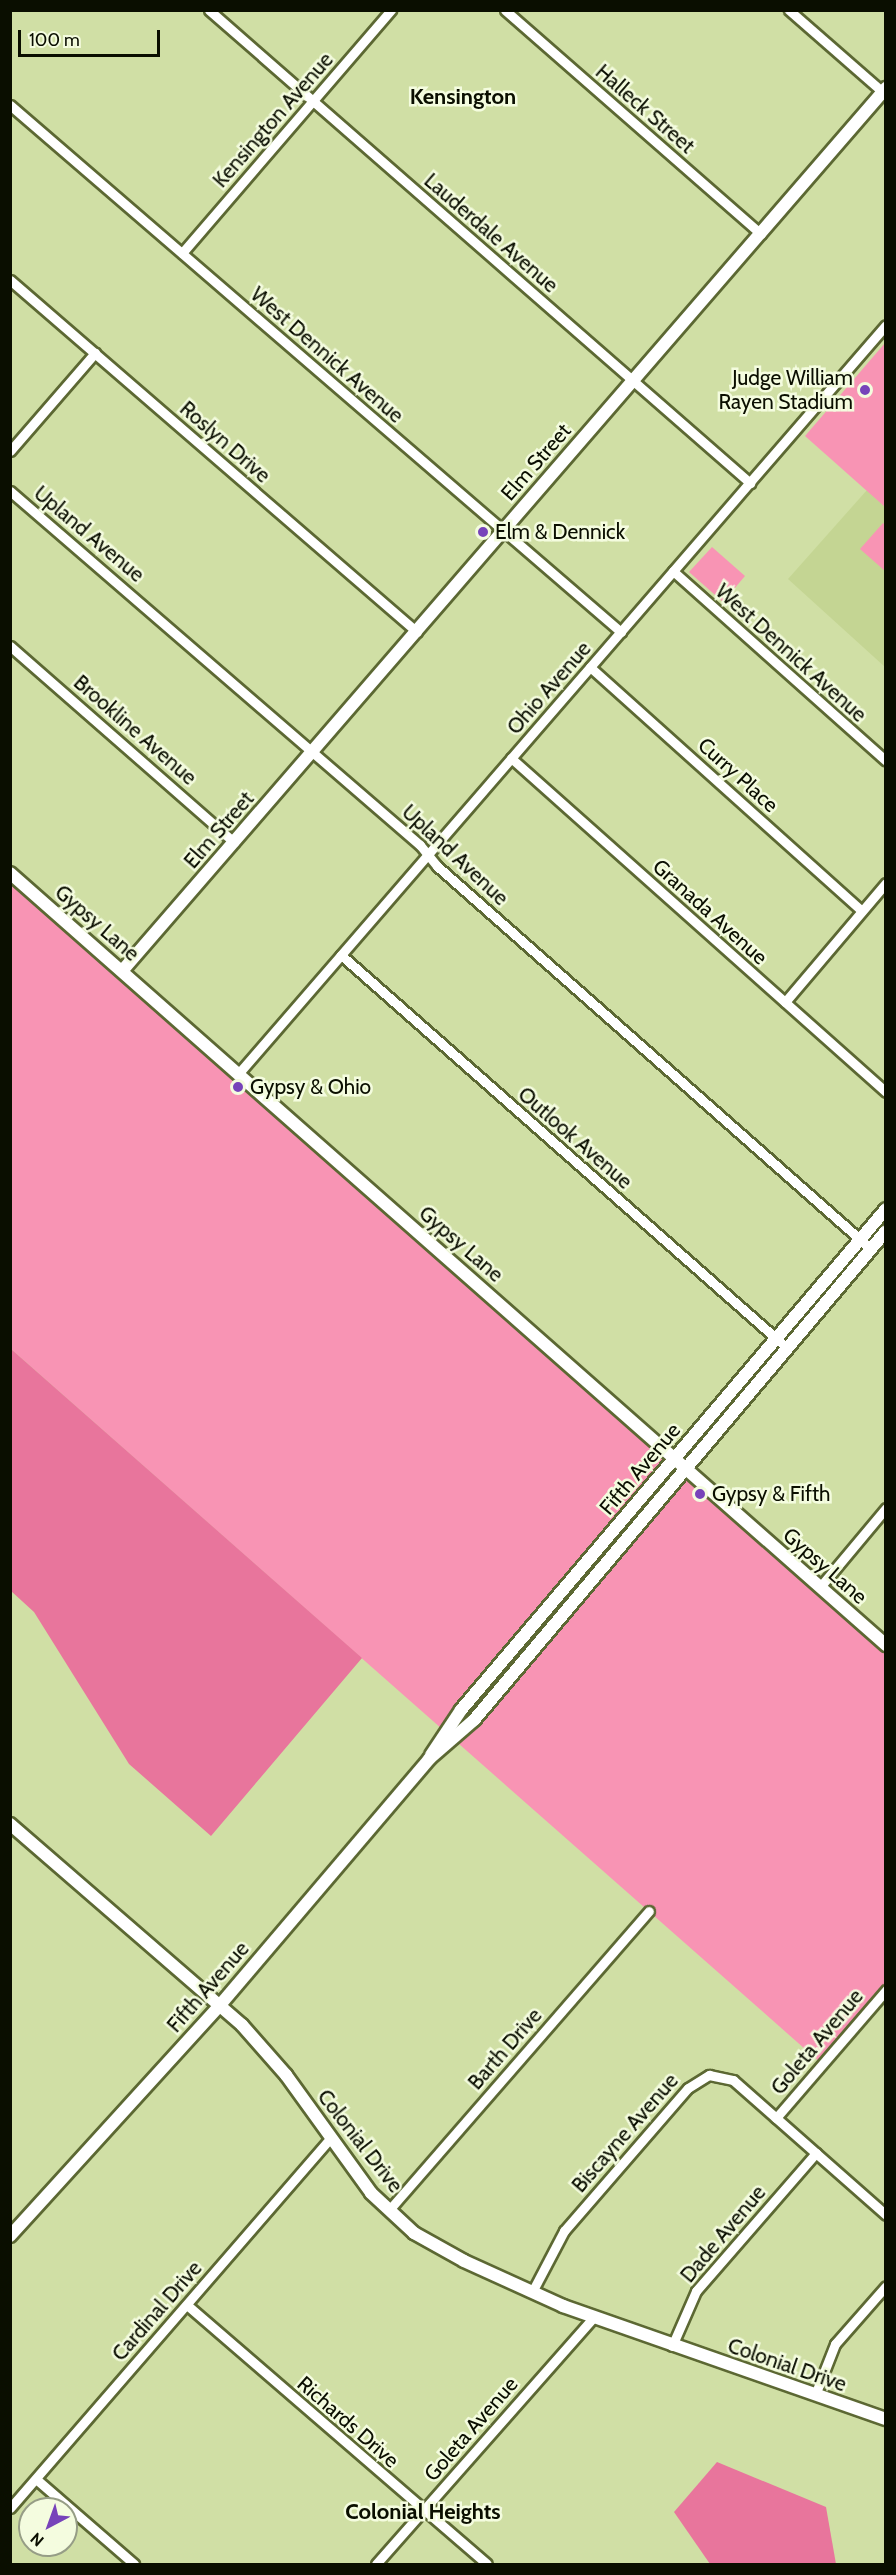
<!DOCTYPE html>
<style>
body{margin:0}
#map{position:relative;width:896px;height:2575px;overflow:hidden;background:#d0dfa5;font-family:Cabin,sans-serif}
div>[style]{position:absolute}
.built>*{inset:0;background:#c4d593}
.green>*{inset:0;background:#f894b4}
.forest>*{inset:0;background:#e8759c}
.roads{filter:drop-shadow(2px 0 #5c6833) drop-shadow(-2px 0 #5c6833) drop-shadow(0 2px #5c6833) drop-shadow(0 -2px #5c6833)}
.street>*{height:9px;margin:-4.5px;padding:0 4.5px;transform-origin:4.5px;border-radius:4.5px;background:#fff}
.secondary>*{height:12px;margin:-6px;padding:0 6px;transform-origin:6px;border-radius:6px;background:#fff}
.dots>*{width:16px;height:16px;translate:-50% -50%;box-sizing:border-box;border:3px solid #f4fcdf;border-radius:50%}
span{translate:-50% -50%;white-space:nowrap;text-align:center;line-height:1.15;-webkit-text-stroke:5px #f4fcdf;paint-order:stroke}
.street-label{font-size:21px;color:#0a0e00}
.poi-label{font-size:21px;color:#0a0e00}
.right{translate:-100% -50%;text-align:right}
.left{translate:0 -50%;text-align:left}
.neighbourhood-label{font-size:22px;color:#0a0e00;font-weight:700}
.frame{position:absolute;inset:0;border:12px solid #0a0e00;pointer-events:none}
.north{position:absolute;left:18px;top:2497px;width:60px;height:60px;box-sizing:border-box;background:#f4fcdf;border:2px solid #969d86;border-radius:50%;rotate:221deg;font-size:16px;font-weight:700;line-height:24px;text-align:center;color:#0a0e00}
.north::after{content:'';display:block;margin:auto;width:21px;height:27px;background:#7743ba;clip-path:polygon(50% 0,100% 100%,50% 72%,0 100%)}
.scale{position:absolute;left:18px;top:30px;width:142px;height:27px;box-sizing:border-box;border:3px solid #0a0e00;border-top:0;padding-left:8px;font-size:18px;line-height:21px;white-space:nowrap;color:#0a0e00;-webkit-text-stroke:4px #f4fcdf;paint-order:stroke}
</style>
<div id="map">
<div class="built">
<div style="clip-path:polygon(867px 490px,885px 507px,885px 667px,788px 579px)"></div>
</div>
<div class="green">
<div style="clip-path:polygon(885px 343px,885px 507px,805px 436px)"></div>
<div style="clip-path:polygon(883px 523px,885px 525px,885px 571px,860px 549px)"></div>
<div style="clip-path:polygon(712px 547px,745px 576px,723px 602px,689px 572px)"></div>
<div style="clip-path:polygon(11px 873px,675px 1459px,885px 1209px,885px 1231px,687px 1469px,885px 1645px,885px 1990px,822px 2064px,11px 1349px)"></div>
</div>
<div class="forest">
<div style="clip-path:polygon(11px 1349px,362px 1658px,211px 1836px,129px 1764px,34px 1612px,11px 1591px)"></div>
<div style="clip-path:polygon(717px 2462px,826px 2507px,836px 2564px,710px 2564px,674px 2512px)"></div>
</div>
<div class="roads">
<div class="street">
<div style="left:209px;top:10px;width:719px;rotate:41.16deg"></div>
<div style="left:505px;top:10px;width:340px;rotate:41.2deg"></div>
<div style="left:789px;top:10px;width:129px;rotate:41.2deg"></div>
<div style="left:10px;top:105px;width:807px;rotate:40.78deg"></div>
<div style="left:182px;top:253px;width:321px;rotate:-49.3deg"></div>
<div style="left:10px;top:280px;width:538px;rotate:40.86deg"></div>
<div style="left:10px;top:451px;width:130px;rotate:-49.1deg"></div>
<div style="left:10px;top:491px;width:542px;rotate:40.81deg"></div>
<div style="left:420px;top:845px;width:27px;rotate:51deg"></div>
<div style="left:437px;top:866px;width:579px;rotate:41.43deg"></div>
<div style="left:673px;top:571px;width:285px;rotate:41.7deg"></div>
<div style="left:10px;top:646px;width:298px;rotate:41.2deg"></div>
<div style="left:590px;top:667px;width:365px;rotate:41.9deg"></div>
<div style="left:511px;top:758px;width:502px;rotate:41.69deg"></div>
<div style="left:341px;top:955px;width:593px;rotate:41.38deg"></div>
<div style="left:785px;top:1002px;width:156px;rotate:-49.7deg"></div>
<div style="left:238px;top:1074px;width:990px;rotate:-49.14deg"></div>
<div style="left:820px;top:1587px;width:103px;rotate:-50.1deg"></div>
<div style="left:776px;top:2118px;width:169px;rotate:-49.3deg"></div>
<div style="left:389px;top:2210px;width:396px;rotate:-49deg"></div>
<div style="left:532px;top:2292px;width:69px;rotate:-62.3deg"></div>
<div style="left:564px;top:2231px;width:189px;rotate:-49.1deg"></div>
<div style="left:688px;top:2088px;width:25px;rotate:-32deg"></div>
<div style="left:709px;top:2075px;width:25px;rotate:12deg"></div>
<div style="left:733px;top:2080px;width:204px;rotate:41.4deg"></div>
<div style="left:187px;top:2305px;width:396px;rotate:40.8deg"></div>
<div style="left:672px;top:2346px;width:60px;rotate:-66.4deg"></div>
<div style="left:696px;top:2291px;width:183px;rotate:-49deg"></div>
<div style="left:815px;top:2395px;width:55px;rotate:-68.6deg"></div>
<div style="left:835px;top:2344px;width:77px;rotate:-48.7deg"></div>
<div style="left:36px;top:2479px;width:130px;rotate:40.9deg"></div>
<div style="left:10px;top:2508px;width:490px;rotate:-49.1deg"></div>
<div style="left:376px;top:2564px;width:328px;rotate:-48.6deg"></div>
</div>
<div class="secondary">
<div style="left:10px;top:873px;width:1168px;rotate:41.39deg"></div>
<div style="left:122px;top:971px;width:1168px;rotate:-49.13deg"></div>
<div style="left:431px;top:1755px;width:54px;rotate:-56.3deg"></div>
<div style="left:461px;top:1710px;width:657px;rotate:-49.69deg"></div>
<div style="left:10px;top:1824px;width:307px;rotate:40.9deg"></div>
<div style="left:242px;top:2025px;width:67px;rotate:48.7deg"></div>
<div style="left:286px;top:2075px;width:145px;rotate:54.2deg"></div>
<div style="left:371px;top:2193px;width:59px;rotate:42.9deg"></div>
<div style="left:414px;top:2233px;width:57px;rotate:29.2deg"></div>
<div style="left:464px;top:2261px;width:109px;rotate:24.4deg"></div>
<div style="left:563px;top:2306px;width:342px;rotate:19.3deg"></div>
<div style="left:10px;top:2236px;width:312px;rotate:-47.7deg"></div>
<div style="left:220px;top:2005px;width:323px;rotate:-49.6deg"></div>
<div style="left:429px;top:1759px;width:60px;rotate:-40.9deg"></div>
<div style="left:474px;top:1720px;width:639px;rotate:-49.88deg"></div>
</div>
</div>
<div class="dots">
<div style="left:865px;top:390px;background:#7743ba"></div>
<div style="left:483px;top:532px;background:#7743ba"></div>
<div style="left:238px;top:1087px;background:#7743ba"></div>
<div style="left:700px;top:1494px;background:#7743ba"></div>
</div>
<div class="street-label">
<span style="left:645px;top:109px;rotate:41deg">Halleck Street</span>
<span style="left:273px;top:120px;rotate:-49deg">Kensington Avenue</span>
<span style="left:491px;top:233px;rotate:41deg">Lauderdale Avenue</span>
<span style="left:327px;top:355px;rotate:41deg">West Dennick Avenue</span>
<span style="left:225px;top:442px;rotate:41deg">Roslyn Drive</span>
<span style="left:536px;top:462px;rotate:-49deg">Elm Street</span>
<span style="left:89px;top:534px;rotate:40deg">Upland Avenue</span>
<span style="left:791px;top:653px;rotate:42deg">West Dennick Avenue</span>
<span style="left:549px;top:688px;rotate:-49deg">Ohio Avenue</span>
<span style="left:135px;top:730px;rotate:41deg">Brookline Avenue</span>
<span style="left:738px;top:775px;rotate:42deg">Curry Place</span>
<span style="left:219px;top:830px;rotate:-49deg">Elm Street</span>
<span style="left:455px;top:855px;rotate:43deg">Upland Avenue</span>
<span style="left:710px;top:912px;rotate:42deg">Granada Avenue</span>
<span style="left:97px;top:923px;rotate:41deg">Gypsy Lane</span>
<span style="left:575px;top:1138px;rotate:41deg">Outlook Avenue</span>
<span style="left:461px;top:1244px;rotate:41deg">Gypsy Lane</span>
<span style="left:640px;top:1469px;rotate:-50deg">Fifth Avenue</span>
<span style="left:825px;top:1566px;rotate:41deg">Gypsy Lane</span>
<span style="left:208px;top:1987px;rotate:-49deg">Fifth Avenue</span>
<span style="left:817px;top:2042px;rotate:-50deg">Goleta Avenue</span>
<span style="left:505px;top:2049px;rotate:-49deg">Barth Drive</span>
<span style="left:625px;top:2133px;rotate:-49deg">Biscayne Avenue</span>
<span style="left:360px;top:2141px;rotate:52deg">Colonial Drive</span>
<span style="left:723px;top:2234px;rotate:-50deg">Dade Avenue</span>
<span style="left:157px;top:2311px;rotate:-49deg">Cardinal Drive</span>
<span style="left:787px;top:2365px;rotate:19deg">Colonial Drive</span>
<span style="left:348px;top:2422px;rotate:41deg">Richards Drive</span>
<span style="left:471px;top:2429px;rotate:-49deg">Goleta Avenue</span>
</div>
<div class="poi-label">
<span class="right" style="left:853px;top:390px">Judge William<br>Rayen Stadium</span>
<span class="left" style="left:495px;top:532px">Elm &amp; Dennick</span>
<span class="left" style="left:250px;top:1087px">Gypsy &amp; Ohio</span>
<span class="left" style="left:712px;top:1494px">Gypsy &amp; Fifth</span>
</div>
<div class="neighbourhood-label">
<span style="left:463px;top:97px">Kensington</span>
<span style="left:423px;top:2512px">Colonial Heights</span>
</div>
<div class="frame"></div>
<div class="north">N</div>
<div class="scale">100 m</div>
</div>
